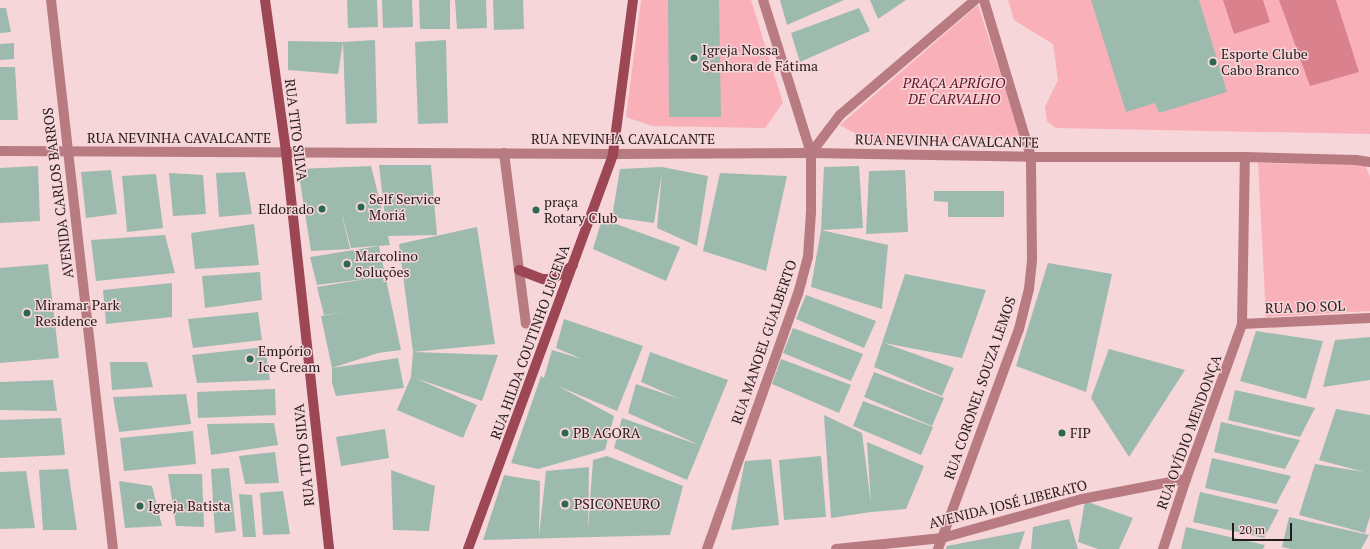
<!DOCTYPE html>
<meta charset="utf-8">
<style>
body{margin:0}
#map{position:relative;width:1370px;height:549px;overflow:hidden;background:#f6d6d9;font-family:"PT Serif",serif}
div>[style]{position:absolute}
.green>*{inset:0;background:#f9b0b8}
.water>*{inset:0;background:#d9828d}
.building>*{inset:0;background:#9dbaae}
.minor>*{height:10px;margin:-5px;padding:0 5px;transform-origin:5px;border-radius:5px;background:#b77b81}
.tertiary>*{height:10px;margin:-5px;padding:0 5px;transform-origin:5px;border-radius:5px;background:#b77b81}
.secondary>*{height:10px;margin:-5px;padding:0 5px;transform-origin:5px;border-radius:5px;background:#9d4755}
.dots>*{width:11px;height:11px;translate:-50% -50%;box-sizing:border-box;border:2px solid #f6d6d9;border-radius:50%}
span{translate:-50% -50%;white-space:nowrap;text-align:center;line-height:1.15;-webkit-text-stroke:3px #f6d6d9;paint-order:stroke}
.poi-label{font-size:14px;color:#261b1c}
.left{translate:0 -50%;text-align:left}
.right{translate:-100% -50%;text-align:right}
.park-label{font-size:14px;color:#611225;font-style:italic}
.street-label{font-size:14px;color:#261b1c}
.scale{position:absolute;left:1232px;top:523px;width:60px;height:18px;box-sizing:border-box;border:2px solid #261b1c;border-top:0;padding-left:5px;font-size:12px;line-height:14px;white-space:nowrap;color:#261b1c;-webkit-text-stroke:3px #f6d6d9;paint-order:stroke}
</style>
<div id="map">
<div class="green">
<div style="clip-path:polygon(641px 0,751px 0,783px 103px,765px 128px,652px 126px,626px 117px)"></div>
<div style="clip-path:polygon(1008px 0,1370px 0,1370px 134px,1056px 128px,1047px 121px,1045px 107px,1058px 80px,1053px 44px,1014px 20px)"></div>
<div style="clip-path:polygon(978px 5px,1021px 137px,927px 143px,872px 143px,840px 125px)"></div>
<div style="clip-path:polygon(1258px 163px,1365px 165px,1370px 177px,1370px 311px,1266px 317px)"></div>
</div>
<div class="water">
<div style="clip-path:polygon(1223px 0,1263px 0,1270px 22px,1234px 34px)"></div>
<div style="clip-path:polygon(1279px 0,1336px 0,1359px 72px,1310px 86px)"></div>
</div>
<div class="building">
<div style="clip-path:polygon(347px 0,377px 0,378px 27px,348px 28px)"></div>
<div style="clip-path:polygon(382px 0,412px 0,413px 27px,383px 28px)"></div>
<div style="clip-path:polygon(419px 0,450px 0,450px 29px,420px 29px)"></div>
<div style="clip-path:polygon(455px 0,486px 0,487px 28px,457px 29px)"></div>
<div style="clip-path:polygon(493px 0,523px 0,524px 29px,494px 30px)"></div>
<div style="clip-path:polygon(668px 0,719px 0,721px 117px,669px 117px)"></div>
<div style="clip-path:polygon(780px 0,844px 0,787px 25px)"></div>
<div style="clip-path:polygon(870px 0,906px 0,878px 19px)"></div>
<div style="clip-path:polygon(1091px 0,1199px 0,1227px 92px,1159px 113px,1155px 103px,1126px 112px)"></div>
<div style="clip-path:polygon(0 8px,6px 8px,11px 32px,0 33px)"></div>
<div style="clip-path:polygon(859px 8px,870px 31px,800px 62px,791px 33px)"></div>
<div style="clip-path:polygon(375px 40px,377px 123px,346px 124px,343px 42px)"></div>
<div style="clip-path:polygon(446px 40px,448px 123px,418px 124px,415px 42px)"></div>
<div style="clip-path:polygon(288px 41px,343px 42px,338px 74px,288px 70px)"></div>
<div style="clip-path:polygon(14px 43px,14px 59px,0 60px,0 44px)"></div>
<div style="clip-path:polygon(0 67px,15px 67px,18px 120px,0 120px)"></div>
<div style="clip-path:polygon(379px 165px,431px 165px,437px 235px,388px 236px,390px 245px,351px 248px,340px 207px,350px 249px,311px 251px,298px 169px,371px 166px,386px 226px)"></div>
<div style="clip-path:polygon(38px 166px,40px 221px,0 223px,0 168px)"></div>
<div style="clip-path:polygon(859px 166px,863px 228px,821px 230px,888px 245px,882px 309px,811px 287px,821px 230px,824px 167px)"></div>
<div style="clip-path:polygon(662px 167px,708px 176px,697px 246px,657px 228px,662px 172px,654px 223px,612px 217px,620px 169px)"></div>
<div style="clip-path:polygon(111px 170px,117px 214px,86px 218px,81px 172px)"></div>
<div style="clip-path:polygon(905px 170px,908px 232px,866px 234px,869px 171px)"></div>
<div style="clip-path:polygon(245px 172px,252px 214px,219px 217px,216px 173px)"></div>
<div style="clip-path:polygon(169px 173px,203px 175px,206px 214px,173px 216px)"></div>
<div style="clip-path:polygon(720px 173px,787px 176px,766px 271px,703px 251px)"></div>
<div style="clip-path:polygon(156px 174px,163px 228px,127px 232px,122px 176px)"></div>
<div style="clip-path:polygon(934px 191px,1004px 191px,1004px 217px,948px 217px,948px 202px,934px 201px)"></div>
<div style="clip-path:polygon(602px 219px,680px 247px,666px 281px,593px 249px)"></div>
<div style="clip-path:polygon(254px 224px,259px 265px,195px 269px,191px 233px)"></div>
<div style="clip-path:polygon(477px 227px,495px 344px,413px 352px,399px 244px)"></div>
<div style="clip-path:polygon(165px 235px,175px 273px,96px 281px,91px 240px)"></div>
<div style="clip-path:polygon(379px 246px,401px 350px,378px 353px,332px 368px,321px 316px,345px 312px,324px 315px,317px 287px,372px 278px,317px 285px,310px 257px)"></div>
<div style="clip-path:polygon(1048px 263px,1112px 274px,1086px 392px,1016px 366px)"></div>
<div style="clip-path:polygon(48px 264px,59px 358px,0 363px,0 268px)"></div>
<div style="clip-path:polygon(260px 272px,262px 300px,205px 308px,202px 276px)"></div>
<div style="clip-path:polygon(905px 274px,986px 290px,962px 358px,884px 343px,954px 368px,942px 396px,874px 367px)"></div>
<div style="clip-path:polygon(172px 283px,172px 317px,106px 324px,103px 290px)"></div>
<div style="clip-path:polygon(806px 295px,876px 321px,864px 348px,796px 319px)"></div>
<div style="clip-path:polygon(258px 312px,262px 340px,193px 348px,188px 319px)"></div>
<div style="clip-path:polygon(564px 319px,643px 346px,617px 411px,558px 386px,614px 416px,605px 450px,538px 469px,511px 463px,541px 376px,544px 378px,552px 350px,582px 359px,556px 348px)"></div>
<div style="clip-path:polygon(793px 328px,863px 354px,851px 381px,783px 353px)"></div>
<div style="clip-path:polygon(1256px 331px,1323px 341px,1306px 399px,1240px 381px)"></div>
<div style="clip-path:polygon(1370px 337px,1370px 380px,1323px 387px,1335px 340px)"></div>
<div style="clip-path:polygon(265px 347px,270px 380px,197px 383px,192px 355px)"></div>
<div style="clip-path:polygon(1109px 349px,1185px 370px,1129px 457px,1091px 398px)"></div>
<div style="clip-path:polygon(413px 352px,498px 355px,482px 401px,415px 378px,477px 405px,463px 438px,397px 410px,411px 377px)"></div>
<div style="clip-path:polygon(650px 352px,728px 380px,687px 480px,614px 448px,622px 418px,699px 445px,628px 413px,636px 384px,680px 399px,641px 382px)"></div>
<div style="clip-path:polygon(398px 358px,404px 388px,336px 396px,332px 383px,332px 368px)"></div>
<div style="clip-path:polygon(781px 359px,851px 385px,839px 413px,772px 384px)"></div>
<div style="clip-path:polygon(110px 362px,147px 362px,153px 387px,112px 390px)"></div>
<div style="clip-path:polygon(874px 372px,944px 398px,932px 426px,864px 397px)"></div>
<div style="clip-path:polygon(53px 380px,57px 411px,0 410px,0 382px)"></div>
<div style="clip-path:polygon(275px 389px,276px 415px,198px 418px,197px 392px)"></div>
<div style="clip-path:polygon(1235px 390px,1315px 408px,1300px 437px,1228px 420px)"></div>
<div style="clip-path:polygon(186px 394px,191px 424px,119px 432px,113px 397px)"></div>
<div style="clip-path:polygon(863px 401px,933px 427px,921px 455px,853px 426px)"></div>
<div style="clip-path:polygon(1336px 409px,1370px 415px,1370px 516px,1365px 533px,1299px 515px,1315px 464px,1364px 472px,1319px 460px)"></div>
<div style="clip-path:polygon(824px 415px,862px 433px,871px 504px,867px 442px,924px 466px,906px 509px,871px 512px,831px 518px)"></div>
<div style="clip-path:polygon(61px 418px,65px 455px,0 458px,0 420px)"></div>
<div style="clip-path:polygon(1221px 422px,1300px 440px,1285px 469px,1214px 452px)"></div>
<div style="clip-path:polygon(274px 423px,278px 445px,211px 455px,207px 424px)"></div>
<div style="clip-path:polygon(385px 429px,389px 458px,341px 466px,336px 437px)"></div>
<div style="clip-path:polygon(193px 431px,196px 464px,124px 471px,120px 438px)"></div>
<div style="clip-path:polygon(275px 452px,279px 483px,245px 484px,239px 456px)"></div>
<div style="clip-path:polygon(607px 456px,683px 486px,670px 535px,483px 540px,504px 475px,540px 481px,539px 536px,546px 471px,589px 467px,588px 529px,593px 460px)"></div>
<div style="clip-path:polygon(821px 456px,826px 517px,784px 520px,779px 460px)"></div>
<div style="clip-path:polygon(1212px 458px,1291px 476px,1276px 504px,1205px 488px)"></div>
<div style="clip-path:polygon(771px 459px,779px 525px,731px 530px,745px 461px)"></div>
<div style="clip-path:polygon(229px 468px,236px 531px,215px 533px,211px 469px)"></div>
<div style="clip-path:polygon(68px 469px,77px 530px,43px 530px,39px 470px)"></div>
<div style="clip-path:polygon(391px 470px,435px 486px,429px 531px,393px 530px)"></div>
<div style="clip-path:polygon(26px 471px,35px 528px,0 529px,0 472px)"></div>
<div style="clip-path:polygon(168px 474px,202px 474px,204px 527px,176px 526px)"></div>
<div style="clip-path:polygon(119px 481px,152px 486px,162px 526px,125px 528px)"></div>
<div style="clip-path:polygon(283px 491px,290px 534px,263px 535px,260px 493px)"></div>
<div style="clip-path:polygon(1200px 492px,1279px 510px,1264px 538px,1193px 522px)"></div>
<div style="clip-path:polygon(239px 494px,252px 495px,256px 537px,243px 537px)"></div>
<div style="clip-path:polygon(1085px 501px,1133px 518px,1119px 549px,1098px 549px,1078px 542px)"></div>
<div style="clip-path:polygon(1289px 517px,1369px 535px,1361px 549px,1291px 549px,1282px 547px)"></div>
<div style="clip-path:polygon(1069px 519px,1078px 549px,1031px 549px,1033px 527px)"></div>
<div style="clip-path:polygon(1186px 527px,1265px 545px,1263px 549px,1181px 549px)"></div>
<div style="clip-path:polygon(1025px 531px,1019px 549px,946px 549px,947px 546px)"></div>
</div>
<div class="minor">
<div style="left:51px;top:0;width:552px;rotate:83.56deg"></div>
<div style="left:504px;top:153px;width:172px;rotate:82.7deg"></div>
<div style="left:811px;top:153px;width:48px;rotate:-52.7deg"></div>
<div style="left:840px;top:115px;width:177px;rotate:-40.4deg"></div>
<div style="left:1242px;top:324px;width:167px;rotate:-89deg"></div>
<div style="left:707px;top:549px;width:271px;rotate:-70.4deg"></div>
<div style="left:798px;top:294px;width:38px;rotate:-75deg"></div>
<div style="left:808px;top:257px;width:45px;rotate:-86.2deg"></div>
<div style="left:811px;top:212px;width:59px;rotate:-90deg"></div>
<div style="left:811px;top:153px;width:160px;rotate:-107.4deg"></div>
<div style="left:938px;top:549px;width:234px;rotate:-69.8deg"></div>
<div style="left:1019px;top:329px;width:41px;rotate:-76deg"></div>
<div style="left:1029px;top:289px;width:30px;rotate:-84deg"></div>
<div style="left:1032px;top:259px;width:102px;rotate:-90.6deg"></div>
<div style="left:1031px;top:157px;width:164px;rotate:-106.7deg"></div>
<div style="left:1163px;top:549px;width:74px;rotate:-71.8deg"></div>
</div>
<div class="tertiary">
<div style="left:0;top:151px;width:613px;rotate:0.28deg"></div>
<div style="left:613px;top:154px;width:198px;rotate:-0.3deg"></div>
<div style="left:811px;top:153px;width:220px;rotate:1deg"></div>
<div style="left:1031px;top:157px;width:214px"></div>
<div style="left:1245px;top:157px;width:111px;rotate:1.5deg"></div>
<div style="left:1356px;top:160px;width:14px;rotate:8deg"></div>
<div style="left:836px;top:549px;width:107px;rotate:-5.9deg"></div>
<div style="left:942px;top:538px;width:145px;rotate:-15.6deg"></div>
<div style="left:1082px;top:499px;width:106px;rotate:-10.9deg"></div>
<div style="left:1186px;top:479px;width:165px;rotate:-70.1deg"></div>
<div style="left:1242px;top:324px;width:128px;rotate:-2.7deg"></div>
</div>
<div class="secondary">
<div style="left:265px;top:0;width:153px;rotate:82.1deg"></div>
<div style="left:286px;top:152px;width:399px;rotate:83.8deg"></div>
<div style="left:519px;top:270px;width:26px;rotate:21deg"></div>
<div style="left:543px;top:279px;width:7px"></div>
<div style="left:550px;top:279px;width:13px;rotate:-23deg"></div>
<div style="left:562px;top:274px;width:14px;rotate:-39deg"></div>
<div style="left:468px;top:549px;width:421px;rotate:-69.8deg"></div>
<div style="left:613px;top:154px;width:155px;rotate:-82.6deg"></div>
</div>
<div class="dots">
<div style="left:694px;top:58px;background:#2b6853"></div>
<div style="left:1213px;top:62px;background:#2b6853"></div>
<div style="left:361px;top:207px;background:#2b6853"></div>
<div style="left:322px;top:209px;background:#2b6853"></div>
<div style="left:536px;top:210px;background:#2b6853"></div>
<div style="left:347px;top:264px;background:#2b6853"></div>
<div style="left:27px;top:313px;background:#2b6853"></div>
<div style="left:250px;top:359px;background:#2b6853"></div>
<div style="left:565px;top:433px;background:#2b6853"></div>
<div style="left:1062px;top:433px;background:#2b6853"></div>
<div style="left:565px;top:504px;background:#2b6853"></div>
<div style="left:140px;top:506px;background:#2b6853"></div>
</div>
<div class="poi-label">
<span class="left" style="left:702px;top:58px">Igreja Nossa<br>Senhora de Fátima</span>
<span class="left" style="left:1221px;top:62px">Esporte Clube<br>Cabo Branco</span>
<span class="left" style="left:369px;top:207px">Self Service<br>Moriá</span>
<span class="left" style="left:544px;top:210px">praça<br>Rotary Club</span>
<span class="right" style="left:314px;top:209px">Eldorado</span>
<span class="left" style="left:355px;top:264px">Marcolino<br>Soluções</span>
<span class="left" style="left:35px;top:313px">Miramar Park<br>Residence</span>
<span class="left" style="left:258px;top:359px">Empório<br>Ice Cream</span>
<span class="left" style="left:573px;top:433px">PB AGORA</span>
<span class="left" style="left:1070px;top:433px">FIP</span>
<span class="left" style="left:574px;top:504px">PSICONEURO</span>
<span class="left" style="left:148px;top:506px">Igreja Batista</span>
</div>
<div class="park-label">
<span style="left:954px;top:91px">PRAÇA APRÍGIO<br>DE CARVALHO</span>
</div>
<div class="street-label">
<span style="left:296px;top:130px;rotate:83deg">RUA TITO SILVA</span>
<span style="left:179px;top:138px">RUA NEVINHA CAVALCANTE</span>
<span style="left:623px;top:139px">RUA NEVINHA CAVALCANTE</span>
<span style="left:947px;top:141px;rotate:1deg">RUA NEVINHA CAVALCANTE</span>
<span style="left:58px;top:193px;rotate:-97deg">AVENIDA CARLOS BARROS</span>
<span style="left:1305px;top:307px;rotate:-2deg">RUA DO SOL</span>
<span style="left:530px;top:342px;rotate:-70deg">RUA HILDA COUTINHO LUCENA</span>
<span style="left:764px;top:342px;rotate:-71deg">RUA MANOEL GUALBERTO</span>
<span style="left:980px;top:388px;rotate:-71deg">RUA CORONEL SOUZA LEMOS</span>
<span style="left:1189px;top:432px;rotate:-70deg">RUA OVÍDIO MENDONÇA</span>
<span style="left:304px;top:455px;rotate:-96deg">RUA TITO SILVA</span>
<span style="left:1008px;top:504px;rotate:-14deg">AVENIDA JOSÉ LIBERATO</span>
</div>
<div class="scale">20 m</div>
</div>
